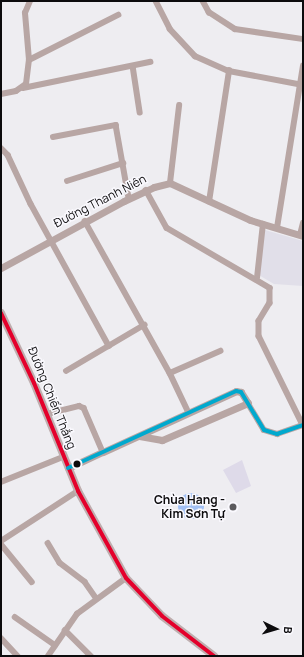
<!DOCTYPE html>
<meta charset="utf-8">
<style>
body{margin:0}
#map{position:relative;width:304px;height:657px;overflow:hidden;background:#eeedf1;font-family:Manrope,sans-serif}
div>[style]{position:absolute}
.built>*{inset:0;background:#e1dfe9}
.water>*{inset:0;background:#a2c0f4}
.round{border-radius:50%}
.building>*{inset:0;background:#dedae9}
.minor>*{height:5.5px;margin:-2.75px;padding:0 2.75px;transform-origin:2.75px;border-radius:2.75px;background:#b8a6a4}
.tertiary>*{height:7px;margin:-3.5px;padding:0 3.5px;transform-origin:3.5px;border-radius:3.5px;background:#b8a6a4}
.secondary>*{height:8px;margin:-4px;padding:0 4px;transform-origin:4px;border-radius:4px;background:#bfaeaf}
.bus-1>*{height:4px;margin:-2px;padding:0 2px;transform-origin:2px;border-radius:2px;background:#e4002b}
.bus-2>*{height:4px;margin:-2px;padding:0 2px;transform-origin:2px;border-radius:2px;background:#00a9ce}
.dots>*{width:11px;height:11px;translate:-50% -50%;box-sizing:border-box;border:2px solid #faf9fe;border-radius:50%}
span{translate:-50% -50%;white-space:nowrap;text-align:center;line-height:1.15;-webkit-text-stroke:3px #faf9fe;paint-order:stroke}
.street-label{font-size:12px;color:#0c0b0d}
.poi-label{font-size:12px;color:#0c0b0d;font-weight:700}
.right{translate:-100% -50%;text-align:right}
.frame{position:absolute;inset:0;border:2px solid #0c0b0d;pointer-events:none}
.north{position:absolute;left:256px;top:609px;width:40px;height:40px;-webkit-text-stroke:3px #faf9fe;paint-order:stroke;rotate:95deg;font-size:11px;font-weight:700;line-height:16px;text-align:center;color:#0c0b0d}
.north::after{content:'';display:block;margin:auto;width:14px;height:18px;background:#0c0b0d;clip-path:polygon(50% 0,100% 100%,50% 72%,0 100%)}
</style>
<div id="map">
<div class="built">
<div style="clip-path:polygon(265px 230px,303px 241px,303px 286px,274px 284px,257px 274px)"></div>
</div>
<div class="water">
<div class="round" style="left:178px;top:493px;width:26px;height:26px"></div>
</div>
<div class="building">
<div style="clip-path:polygon(242px 460px,251px 486px,236px 493px,223px 470px)"></div>
</div>
<div class="minor">
<div style="left:156px;top:1px;width:31px;rotate:63deg"></div>
<div style="left:170px;top:29px;width:37px;rotate:47deg"></div>
<div style="left:195px;top:56px;width:37px;rotate:24deg"></div>
<div style="left:229px;top:71px;width:75px;rotate:10.7deg"></div>
<div style="left:203px;top:1px;width:13px;rotate:61deg"></div>
<div style="left:209px;top:12px;width:31px;rotate:33deg"></div>
<div style="left:235px;top:29px;width:69px;rotate:8.4deg"></div>
<div style="left:29px;top:60px;width:100px;rotate:-26.8deg"></div>
<div style="left:133px;top:66px;width:47px;rotate:81.3deg"></div>
<div style="left:23px;top:88px;width:130px;rotate:-11.6deg"></div>
<div style="left:1px;top:94px;width:15px;rotate:-11deg"></div>
<div style="left:16px;top:91px;width:12px;rotate:-35deg"></div>
<div style="left:26px;top:84px;width:24px;rotate:-83deg"></div>
<div style="left:29px;top:60px;width:47px;rotate:-94.9deg"></div>
<div style="left:25px;top:13px;width:13px;rotate:-67deg"></div>
<div style="left:53px;top:137px;width:64px;rotate:-10.8deg"></div>
<div style="left:116px;top:125px;width:74px;rotate:79.9deg"></div>
<div style="left:1px;top:148px;width:10px;rotate:45deg"></div>
<div style="left:8px;top:155px;width:54px;rotate:64.9deg"></div>
<div style="left:31px;top:204px;width:162px;rotate:61.2deg"></div>
<div style="left:67px;top:181px;width:59px;rotate:-17.8deg"></div>
<div style="left:170px;top:183px;width:78px;rotate:-83.3deg"></div>
<div style="left:146px;top:190px;width:43px;rotate:61.1deg"></div>
<div style="left:167px;top:228px;width:119px;rotate:30.2deg"></div>
<div style="left:270px;top:288px;width:15px;rotate:90deg"></div>
<div style="left:270px;top:303px;width:21px;rotate:121deg"></div>
<div style="left:259px;top:321px;width:15px;rotate:90deg"></div>
<div style="left:259px;top:336px;width:99px;rotate:63.7deg"></div>
<div style="left:209px;top:202px;width:133px;rotate:-81.3deg"></div>
<div style="left:85px;top:221px;width:174px;rotate:60.8deg"></div>
<div style="left:170px;top:373px;width:44px;rotate:64.6deg"></div>
<div style="left:277px;top:228px;width:164px;rotate:-80.9deg"></div>
<div style="left:300px;top:235px;width:12px;rotate:-76deg"></div>
<div style="left:257px;top:278px;width:54px;rotate:-83.7deg"></div>
<div style="left:66px;top:371px;width:91px;rotate:-30.5deg"></div>
<div style="left:170px;top:373px;width:55px;rotate:-23.7deg"></div>
<div style="left:248px;top:403px;width:31px;rotate:59deg"></div>
<div style="left:264px;top:430px;width:14px;rotate:17deg"></div>
<div style="left:277px;top:434px;width:28px;rotate:-19deg"></div>
<div style="left:47px;top:414px;width:33px;rotate:-14deg"></div>
<div style="left:79px;top:406px;width:5px;rotate:22deg"></div>
<div style="left:84px;top:408px;width:48px;rotate:66.6deg"></div>
<div style="left:1px;top:482px;width:67px;rotate:-22deg"></div>
<div style="left:1px;top:541px;width:92px;rotate:-33deg"></div>
<div style="left:48px;top:543px;width:23px;rotate:59deg"></div>
<div style="left:60px;top:563px;width:31px;rotate:37deg"></div>
<div style="left:85px;top:582px;width:19px;rotate:55deg"></div>
<div style="left:1px;top:544px;width:49px;rotate:50.8deg"></div>
<div style="left:15px;top:617px;width:49px;rotate:35deg"></div>
<div style="left:65px;top:630px;width:37px;rotate:45deg"></div>
<div style="left:1px;top:638px;width:25px;rotate:47deg"></div>
<div style="left:48px;top:656px;width:51px;rotate:-55.4deg"></div>
<div style="left:77px;top:614px;width:61px;rotate:-36.3deg"></div>
</div>
<div class="tertiary">
<div style="left:1px;top:268px;width:140px;rotate:-28.6deg"></div>
<div style="left:124px;top:201px;width:33px;rotate:-25deg"></div>
<div style="left:154px;top:187px;width:16px;rotate:-14deg"></div>
<div style="left:170px;top:183px;width:88px;rotate:24.8deg"></div>
<div style="left:250px;top:220px;width:55px;rotate:16.8deg"></div>
<div style="left:68px;top:468px;width:38px;rotate:-25deg"></div>
<div style="left:103px;top:452px;width:146px;rotate:-24.6deg"></div>
<div style="left:236px;top:391px;width:5px;rotate:11deg"></div>
<div style="left:241px;top:392px;width:13px;rotate:58deg"></div>
<div style="left:248px;top:403px;width:94px;rotate:156.7deg"></div>
<div style="left:162px;top:440px;width:23px;rotate:-170deg"></div>
</div>
<div class="secondary">
<div style="left:1px;top:313px;width:77px;rotate:64.8deg"></div>
<div style="left:34px;top:383px;width:117px;rotate:67.8deg"></div>
<div style="left:78px;top:491px;width:99px;rotate:61.1deg"></div>
<div style="left:126px;top:578px;width:52px;rotate:46.5deg"></div>
<div style="left:162px;top:616px;width:66px;rotate:37.6deg"></div>
</div>
<div class="bus-1">
<div style="left:1px;top:313px;width:77px;rotate:64.8deg"></div>
<div style="left:34px;top:383px;width:117px;rotate:67.8deg"></div>
<div style="left:78px;top:491px;width:99px;rotate:61.1deg"></div>
<div style="left:126px;top:578px;width:52px;rotate:46.5deg"></div>
<div style="left:162px;top:616px;width:66px;rotate:37.6deg"></div>
</div>
<div class="bus-2">
<div style="left:68px;top:468px;width:185px;rotate:-24.6deg"></div>
<div style="left:236px;top:391px;width:5px;rotate:11deg"></div>
<div style="left:241px;top:392px;width:44px;rotate:58.8deg"></div>
<div style="left:264px;top:430px;width:14px;rotate:17deg"></div>
<div style="left:277px;top:434px;width:28px;rotate:-19deg"></div>
</div>
<div class="dots">
<div style="left:77px;top:464px;background:#0c0b0d"></div>
<div style="left:233px;top:507px;background:#5b5a5d"></div>
</div>
<div class="street-label">
<span style="left:100px;top:201px;rotate:-27deg">Đường Thanh Niên</span>
<span style="left:52px;top:398px;rotate:68deg">Đường Chiến Thắng</span>
</div>
<div class="poi-label">
<span class="right" style="left:225px;top:507px">Chùa Hang -<br>Kim Sơn Tự</span>
</div>
<div class="frame"></div>
<div class="north">B</div>
</div>
